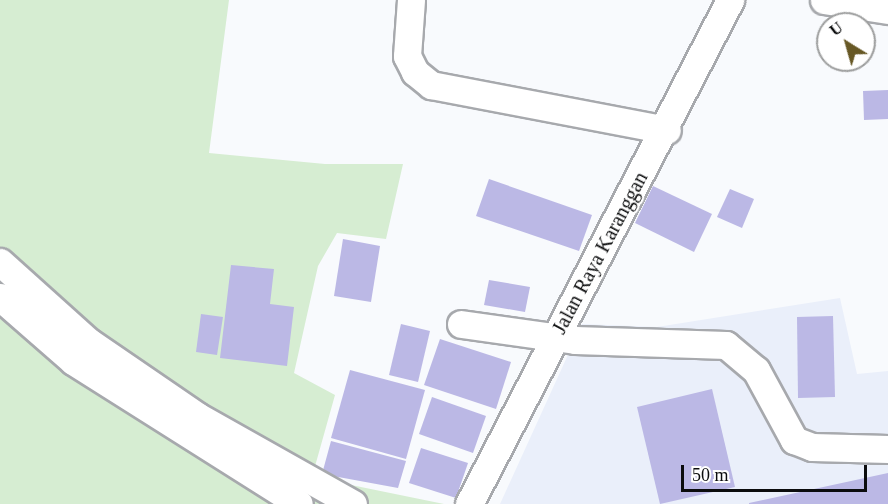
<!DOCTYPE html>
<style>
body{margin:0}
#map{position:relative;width:888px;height:504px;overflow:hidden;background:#f8fafd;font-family:"Times New Roman",serif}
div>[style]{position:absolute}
.built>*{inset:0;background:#eaeffa}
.green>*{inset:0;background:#d6edd2}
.building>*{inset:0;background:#bbb8e5}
.roads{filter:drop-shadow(2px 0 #a7a9ad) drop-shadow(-2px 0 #a7a9ad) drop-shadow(0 2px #a7a9ad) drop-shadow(0 -2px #a7a9ad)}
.minor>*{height:27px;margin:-13.5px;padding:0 13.5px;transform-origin:13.5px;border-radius:13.5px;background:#fff}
span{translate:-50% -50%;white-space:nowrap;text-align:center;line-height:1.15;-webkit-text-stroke:4.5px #fff;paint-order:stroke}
.street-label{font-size:20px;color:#0b0c0d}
.north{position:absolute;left:816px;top:12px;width:60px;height:60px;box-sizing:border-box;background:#fff;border:2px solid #9d9e9e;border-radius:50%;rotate:323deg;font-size:16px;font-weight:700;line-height:24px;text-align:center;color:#0b0c0d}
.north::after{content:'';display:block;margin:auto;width:21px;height:27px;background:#675825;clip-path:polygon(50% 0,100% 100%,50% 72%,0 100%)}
.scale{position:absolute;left:681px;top:465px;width:186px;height:27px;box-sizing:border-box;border:3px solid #0b0c0d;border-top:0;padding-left:8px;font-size:18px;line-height:21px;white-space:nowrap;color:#0b0c0d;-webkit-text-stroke:4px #fff;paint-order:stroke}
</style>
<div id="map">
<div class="built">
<div style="clip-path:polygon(840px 298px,857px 374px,888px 371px,888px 504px,500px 504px,582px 324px,657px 327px)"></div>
</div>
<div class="green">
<div style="clip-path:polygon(0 0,229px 0,209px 153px,325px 164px,403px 164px,386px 239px,337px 233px,318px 266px,294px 373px,335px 395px,312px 477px,444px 504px,0 504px)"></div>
</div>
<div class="building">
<div style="clip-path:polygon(888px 90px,888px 119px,864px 120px,863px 91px)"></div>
<div style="clip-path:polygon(489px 179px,592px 215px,579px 251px,476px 216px)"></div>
<div style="clip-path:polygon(653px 186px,712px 214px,694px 252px,635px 223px)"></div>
<div style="clip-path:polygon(730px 189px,754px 199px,742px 228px,717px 217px)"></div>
<div style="clip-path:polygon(343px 239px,380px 246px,371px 302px,334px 296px)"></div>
<div style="clip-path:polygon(231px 265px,274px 269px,270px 304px,294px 307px,287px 366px,220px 358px)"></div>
<div style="clip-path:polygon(489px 280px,530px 287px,525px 312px,484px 305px)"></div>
<div style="clip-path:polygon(201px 314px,223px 317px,217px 355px,196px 352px)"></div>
<div style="clip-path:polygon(833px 316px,835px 397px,798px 398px,797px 317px)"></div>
<div style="clip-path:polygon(401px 324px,430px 331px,418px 382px,389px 375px)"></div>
<div style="clip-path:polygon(440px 339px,511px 362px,496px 409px,424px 385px)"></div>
<div style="clip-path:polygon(350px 370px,425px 390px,406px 459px,331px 438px)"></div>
<div style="clip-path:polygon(712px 389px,735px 487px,660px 504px,637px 407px)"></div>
<div style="clip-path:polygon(432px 397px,486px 416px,473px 453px,419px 434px)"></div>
<div style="clip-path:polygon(331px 441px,406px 461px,398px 488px,322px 474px)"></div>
<div style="clip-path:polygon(421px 448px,468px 463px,456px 498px,409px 483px)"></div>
<div style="clip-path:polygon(888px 473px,888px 504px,749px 504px,749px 503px)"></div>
</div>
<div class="roads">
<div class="minor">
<div style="left:411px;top:0;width:56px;rotate:94.1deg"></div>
<div style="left:407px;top:56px;width:18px;rotate:63deg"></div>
<div style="left:415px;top:72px;width:21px;rotate:39deg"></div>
<div style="left:431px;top:85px;width:240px;rotate:10.8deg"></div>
<div style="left:824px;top:0;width:65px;rotate:8.9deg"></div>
<div style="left:0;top:262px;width:120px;rotate:42deg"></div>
<div style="left:89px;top:342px;width:131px;rotate:34.4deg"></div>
<div style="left:197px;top:416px;width:179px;rotate:29.4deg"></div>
<div style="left:0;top:297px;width:97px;rotate:41.2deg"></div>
<div style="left:73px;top:361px;width:267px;rotate:32.3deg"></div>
<div style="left:461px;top:324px;width:115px;rotate:8deg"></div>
<div style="left:575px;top:340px;width:151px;rotate:1.9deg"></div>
<div style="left:726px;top:345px;width:39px;rotate:40deg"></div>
<div style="left:756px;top:370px;width:80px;rotate:61.5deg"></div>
<div style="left:794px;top:440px;width:19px;rotate:21deg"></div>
<div style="left:812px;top:447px;width:76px;rotate:1.5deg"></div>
<div style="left:469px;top:504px;width:568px;rotate:-62.62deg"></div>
</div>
</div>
<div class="street-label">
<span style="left:600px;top:253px;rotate:-62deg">Jalan Raya Karanggan</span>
</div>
<div class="north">U</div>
<div class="scale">50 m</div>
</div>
